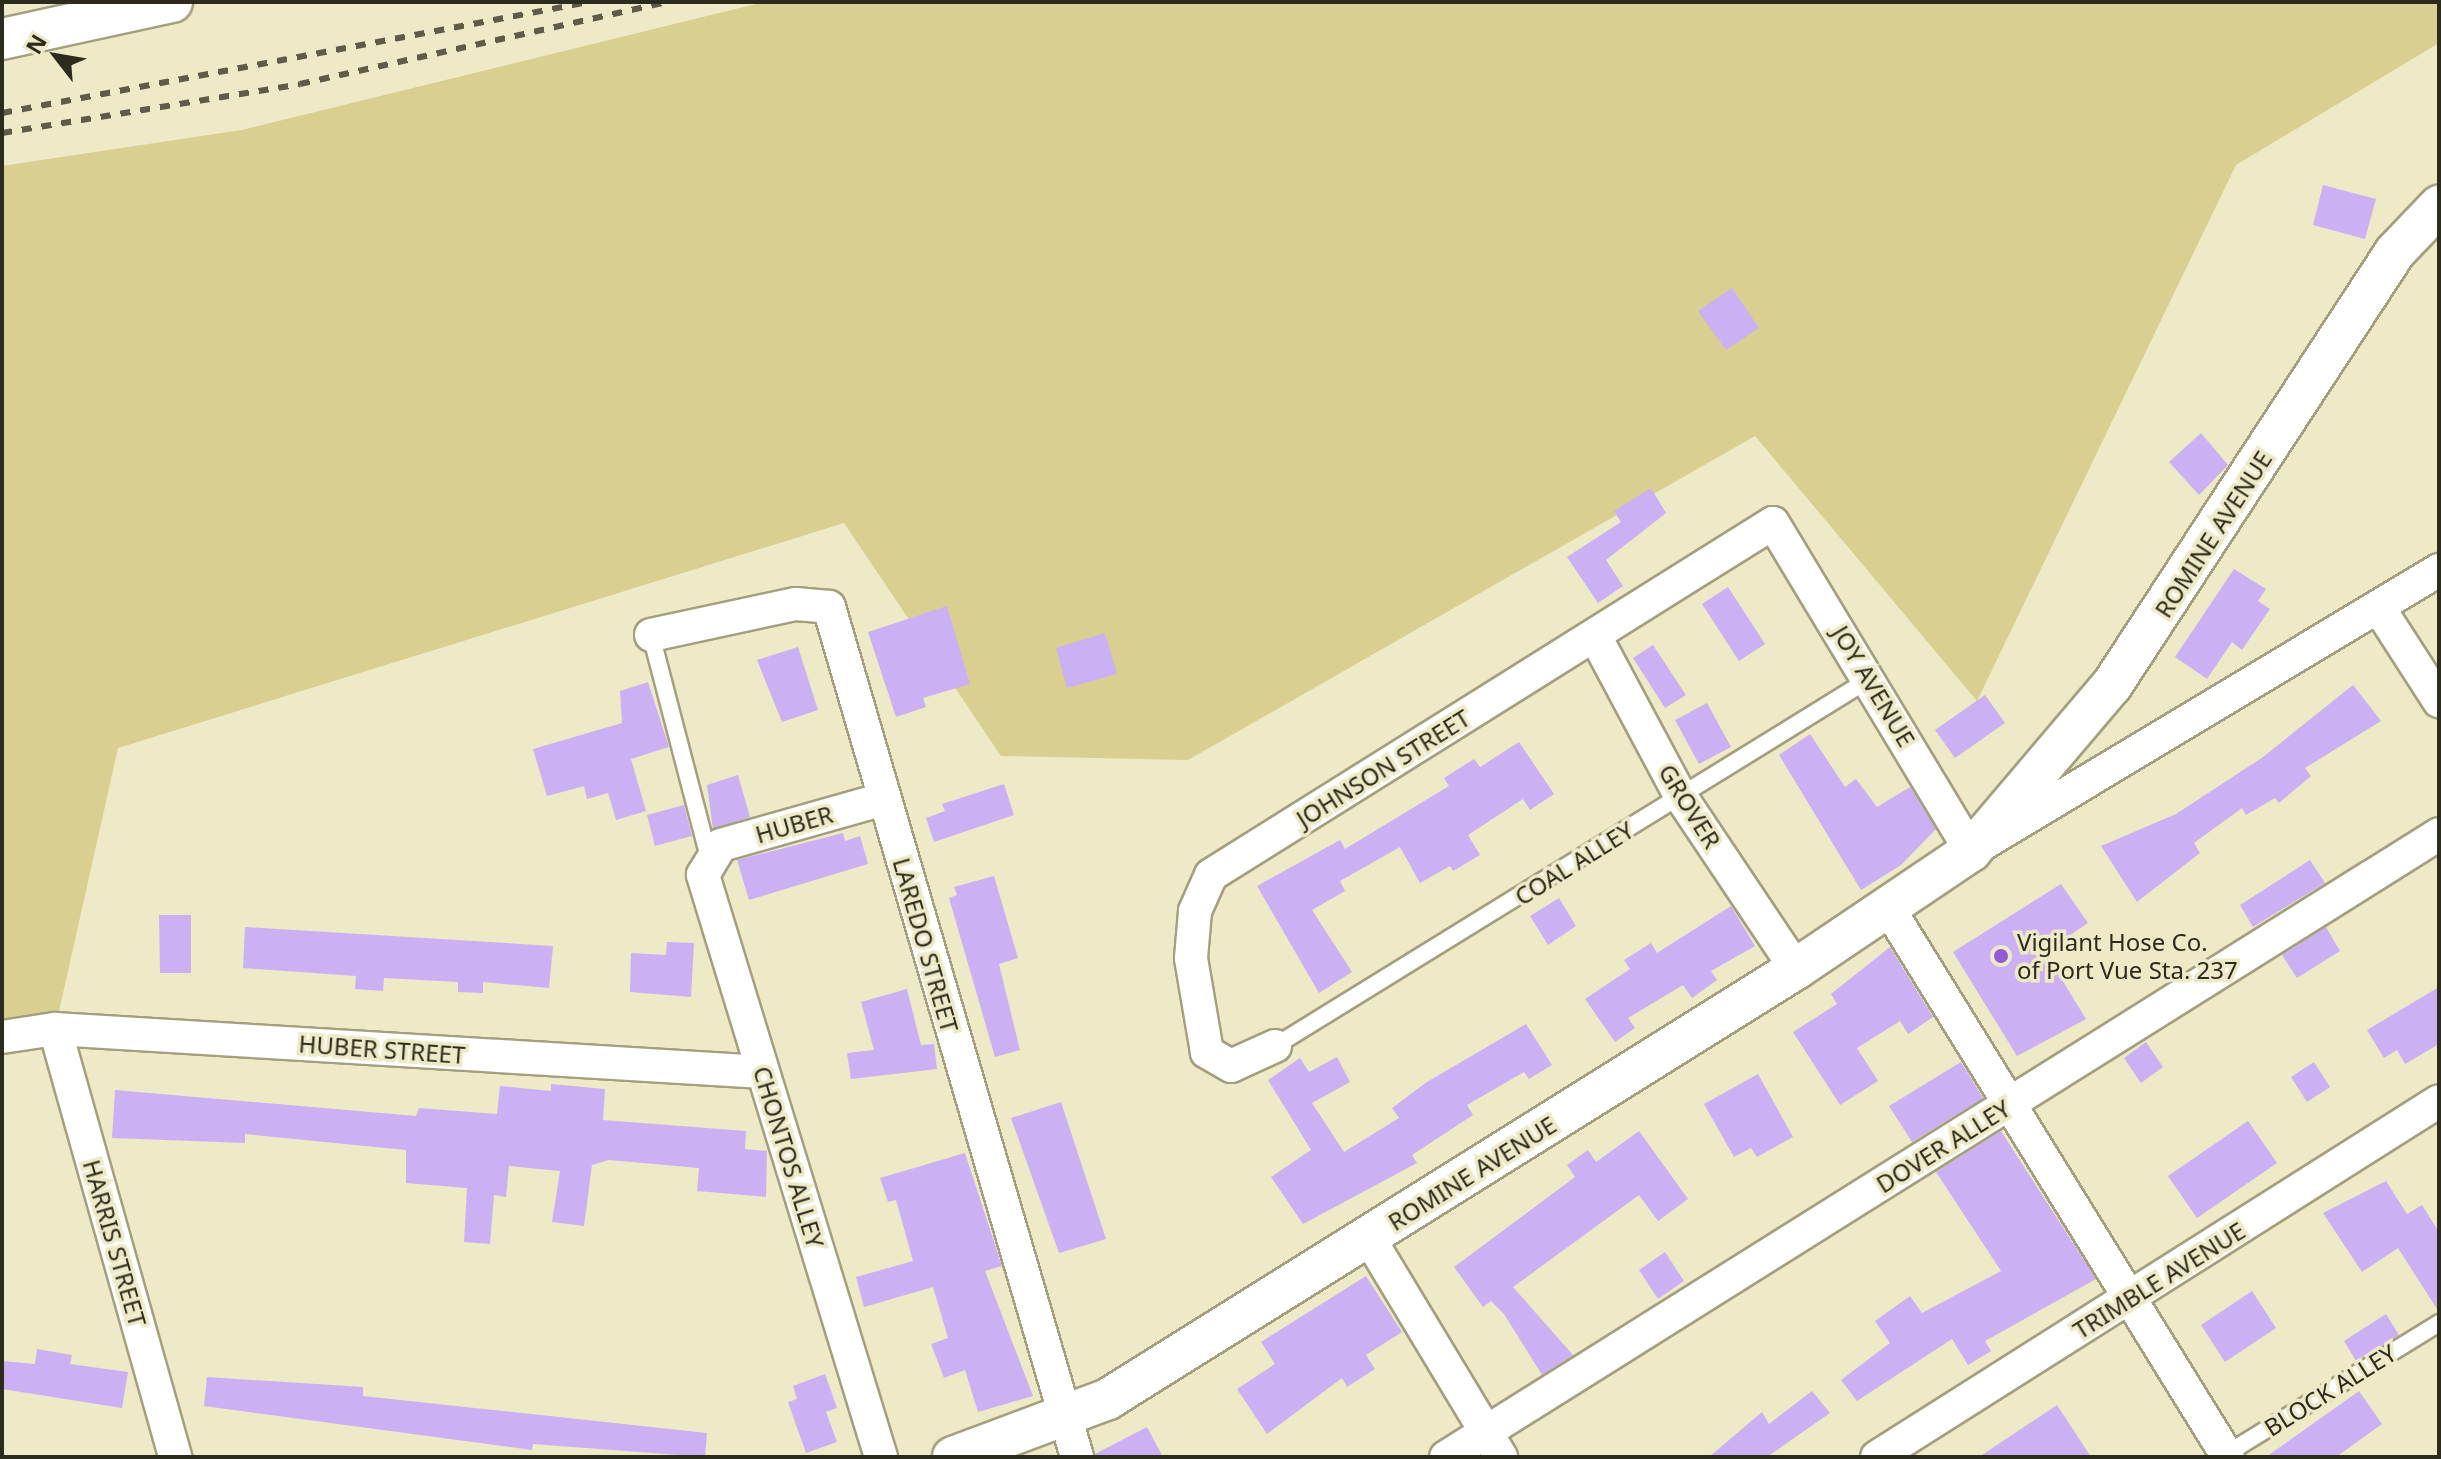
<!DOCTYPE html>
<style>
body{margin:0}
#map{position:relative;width:2441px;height:1459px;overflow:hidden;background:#eee9c6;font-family:"Noto Sans",sans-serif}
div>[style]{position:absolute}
.green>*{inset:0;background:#d8cf91}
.building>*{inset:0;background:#cbb1f4}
.roads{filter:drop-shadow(2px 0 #a49f7f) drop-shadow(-2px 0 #a49f7f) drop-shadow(0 2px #a49f7f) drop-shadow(0 -2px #a49f7f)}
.service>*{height:16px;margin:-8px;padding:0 8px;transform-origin:8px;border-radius:8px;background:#fff}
.minor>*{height:32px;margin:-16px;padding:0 16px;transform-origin:16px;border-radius:16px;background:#fff}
.tertiary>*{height:40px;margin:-20px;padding:0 20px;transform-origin:20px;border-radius:20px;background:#fff}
.rail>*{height:6px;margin-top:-3px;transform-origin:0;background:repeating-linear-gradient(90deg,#5e5b49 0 10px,transparent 0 20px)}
.dots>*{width:22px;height:22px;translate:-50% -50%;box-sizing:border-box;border:4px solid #eee9c6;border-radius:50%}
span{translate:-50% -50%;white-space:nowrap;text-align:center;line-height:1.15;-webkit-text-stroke:7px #eee9c6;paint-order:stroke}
.street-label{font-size:24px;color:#2d2b1e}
.poi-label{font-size:24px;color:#2d2b1e}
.left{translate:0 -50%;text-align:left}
.frame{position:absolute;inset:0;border:4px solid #2d2b1e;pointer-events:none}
.north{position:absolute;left:16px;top:16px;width:80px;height:80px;-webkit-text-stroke:6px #eee9c6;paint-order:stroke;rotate:301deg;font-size:22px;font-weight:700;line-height:32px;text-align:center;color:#2d2b1e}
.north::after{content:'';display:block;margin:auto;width:28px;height:36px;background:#2d2b1e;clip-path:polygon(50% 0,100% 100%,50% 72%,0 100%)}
</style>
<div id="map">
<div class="green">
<div style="clip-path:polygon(764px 2px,2439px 2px,2439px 43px,2236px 165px,1977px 701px,1755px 436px,1188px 760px,1001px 756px,844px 523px,118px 748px,55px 1029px,2px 1041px,2px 166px,242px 130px)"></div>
</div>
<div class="building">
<div style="clip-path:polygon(2323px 185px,2376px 199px,2365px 239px,2313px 225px)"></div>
<div style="clip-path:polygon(1732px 288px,1759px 328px,1726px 350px,1698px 311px)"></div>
<div style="clip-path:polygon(2201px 433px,2228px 465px,2199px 495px,2169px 462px)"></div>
<div style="clip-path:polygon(1651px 488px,1666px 513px,1606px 560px,1623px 586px,1598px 603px,1567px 557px,1621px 522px,1614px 511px)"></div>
<div style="clip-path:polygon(2234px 569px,2266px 589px,2258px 601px,2270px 609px,2242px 650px,2232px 642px,2207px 679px,2175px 657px)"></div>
<div style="clip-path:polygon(1728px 587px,1765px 644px,1739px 661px,1702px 604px)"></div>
<div style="clip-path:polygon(947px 606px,970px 684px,923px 698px,926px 707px,896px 717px,868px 632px)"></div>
<div style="clip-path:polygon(1105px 633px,1117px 674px,1067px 688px,1056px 648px)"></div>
<div style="clip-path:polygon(1653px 645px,1686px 695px,1665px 708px,1633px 658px)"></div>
<div style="clip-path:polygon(798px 647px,818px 710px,782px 722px,757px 660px)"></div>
<div style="clip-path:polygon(648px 682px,669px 747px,631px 759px,646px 811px,616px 820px,608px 793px,587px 799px,584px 786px,547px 796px,533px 749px,622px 723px,620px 691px)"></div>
<div style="clip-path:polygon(2353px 685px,2381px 721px,2305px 768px,2311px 776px,2279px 803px,2275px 798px,2246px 815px,2242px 808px,2194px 843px,2200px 853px,2137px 902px,2101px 846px,2176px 814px,2263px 757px)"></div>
<div style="clip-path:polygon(1985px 695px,2005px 723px,1955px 758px,1935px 730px)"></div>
<div style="clip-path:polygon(1707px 703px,1731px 747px,1699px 764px,1675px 720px)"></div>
<div style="clip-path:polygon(1810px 734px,1845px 787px,1856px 779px,1877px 807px,1910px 787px,1936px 829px,1901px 865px,1861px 890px,1779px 755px)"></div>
<div style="clip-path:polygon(1519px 742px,1554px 794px,1530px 810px,1523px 799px,1468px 835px,1480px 855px,1453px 871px,1450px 866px,1420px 883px,1400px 847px,1340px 881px,1345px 891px,1312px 910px,1352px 972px,1319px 993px,1257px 886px,1340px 840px,1345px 849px,1449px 786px,1444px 778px,1474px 759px,1480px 767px)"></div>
<div style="clip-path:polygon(738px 775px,750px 817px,713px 829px,707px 785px)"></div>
<div style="clip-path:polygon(1004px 784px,1014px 815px,934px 842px,926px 818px,945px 811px,942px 804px)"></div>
<div style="clip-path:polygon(684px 805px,692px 836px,655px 846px,647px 815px)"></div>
<div style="clip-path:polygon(843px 833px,845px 841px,860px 836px,868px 864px,749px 900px,737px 860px)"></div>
<div style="clip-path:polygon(2310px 860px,2325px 883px,2253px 927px,2240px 905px)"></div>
<div style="clip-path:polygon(994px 876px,1018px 958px,999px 964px,1020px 1050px,995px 1057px,949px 898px,957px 895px,954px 887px)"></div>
<div style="clip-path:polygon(2061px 884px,2088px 923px,2045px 952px,2086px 1019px,2017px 1056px,1953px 952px)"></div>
<div style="clip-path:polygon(1559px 898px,1576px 926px,1548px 945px,1530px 916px)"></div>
<div style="clip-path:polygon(1731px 906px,1755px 946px,1711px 971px,1717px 980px,1692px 998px,1683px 985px,1628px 1018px,1635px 1028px,1615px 1042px,1585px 999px,1630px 969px,1624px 960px,1651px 943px,1657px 953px)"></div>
<div style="clip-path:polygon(159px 915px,191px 915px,191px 973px,160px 973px)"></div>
<div style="clip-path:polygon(245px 927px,553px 946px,549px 988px,483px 982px,483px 993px,458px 992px,458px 982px,384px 978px,383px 991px,355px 989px,356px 976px,243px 968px)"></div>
<div style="clip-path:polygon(2326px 927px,2340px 951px,2297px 978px,2282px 955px)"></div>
<div style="clip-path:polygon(667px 942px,694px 943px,691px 997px,630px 992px,631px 953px,666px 955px)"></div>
<div style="clip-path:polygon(1890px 947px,1933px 1017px,1908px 1034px,1900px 1021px,1857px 1048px,1878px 1081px,1840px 1105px,1793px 1032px,1837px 1004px,1831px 994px)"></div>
<div style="clip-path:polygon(2439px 987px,2439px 1044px,2405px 1064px,2397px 1050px,2384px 1058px,2367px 1030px)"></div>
<div style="clip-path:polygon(907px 989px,921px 1045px,934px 1044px,937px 1069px,851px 1079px,847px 1053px,874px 1050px,861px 1002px)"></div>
<div style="clip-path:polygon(1526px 1024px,1552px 1065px,1529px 1079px,1524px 1072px,1467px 1105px,1473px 1115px,1412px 1155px,1417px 1163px,1303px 1224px,1271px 1177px,1311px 1150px,1268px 1080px,1300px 1058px,1309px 1072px,1337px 1057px,1350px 1082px,1312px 1103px,1344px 1152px,1399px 1118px,1392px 1108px,1427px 1082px)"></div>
<div style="clip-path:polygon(2146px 1042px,2163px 1067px,2141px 1083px,2124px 1058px)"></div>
<div style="clip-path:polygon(1961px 1062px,1983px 1098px,1912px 1142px,1889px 1106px)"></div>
<div style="clip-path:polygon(2314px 1062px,2330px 1087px,2307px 1102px,2291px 1077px)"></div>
<div style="clip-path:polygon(1758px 1074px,1793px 1137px,1757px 1157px,1751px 1148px,1734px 1157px,1704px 1104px)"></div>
<div style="clip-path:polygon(551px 1084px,605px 1089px,603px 1120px,746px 1131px,745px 1149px,767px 1151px,766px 1197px,697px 1191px,699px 1168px,609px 1160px,592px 1165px,584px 1226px,552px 1222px,560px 1171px,509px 1166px,506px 1197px,494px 1195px,490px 1244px,464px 1242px,467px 1188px,406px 1183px,406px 1150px,245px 1134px,245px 1143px,112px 1138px,115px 1090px,416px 1116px,419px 1108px,497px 1114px,500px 1086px,551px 1091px)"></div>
<div style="clip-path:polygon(1061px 1102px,1106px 1239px,1059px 1253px,1011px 1118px)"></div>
<div style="clip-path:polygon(2248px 1121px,2277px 1163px,2197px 1218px,2168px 1176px)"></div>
<div style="clip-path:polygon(1639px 1131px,1688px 1199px,1658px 1221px,1639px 1195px,1513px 1287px,1573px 1355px,1542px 1375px,1504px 1314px,1491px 1301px,1483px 1307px,1454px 1267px,1575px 1177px,1567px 1165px,1588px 1150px,1596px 1162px)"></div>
<div style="clip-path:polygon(2001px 1131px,2096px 1279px,1985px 1341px,1991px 1351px,1968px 1365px,1952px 1339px,1857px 1401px,1841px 1380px,1890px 1343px,1875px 1321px,1910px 1296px,1922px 1313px,2001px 1271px,1936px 1172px)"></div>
<div style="clip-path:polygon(965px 1153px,1002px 1266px,985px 1271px,1033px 1396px,978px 1412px,965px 1370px,944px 1378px,931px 1344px,948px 1338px,933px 1287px,864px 1307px,856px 1277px,913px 1261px,896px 1200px,888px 1202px,880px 1178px)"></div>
<div style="clip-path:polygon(2386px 1181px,2407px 1214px,2422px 1205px,2439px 1232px,2439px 1312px,2398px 1248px,2362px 1272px,2323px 1213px)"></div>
<div style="clip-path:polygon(1665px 1252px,1684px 1281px,1658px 1299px,1639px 1270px)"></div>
<div style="clip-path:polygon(1366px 1276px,1402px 1332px,1366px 1355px,1375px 1369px,1347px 1387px,1342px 1378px,1267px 1434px,1237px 1389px,1275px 1364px,1261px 1342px)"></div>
<div style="clip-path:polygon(2252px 1291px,2276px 1328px,2225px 1362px,2201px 1325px)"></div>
<div style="clip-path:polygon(2386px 1314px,2399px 1335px,2356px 1361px,2344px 1341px)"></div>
<div style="clip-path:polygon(37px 1349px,72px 1355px,70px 1364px,128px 1372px,122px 1408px,2px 1389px,2px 1361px,35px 1364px)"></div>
<div style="clip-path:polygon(825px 1374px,837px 1408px,826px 1412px,837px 1442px,806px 1453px,788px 1402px,797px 1399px,793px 1386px)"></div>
<div style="clip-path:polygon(207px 1377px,363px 1387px,363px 1396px,707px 1433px,705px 1457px,533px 1444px,532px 1450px,204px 1406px)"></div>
<div style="clip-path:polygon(1812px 1391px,1830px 1413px,1767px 1457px,1709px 1457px,1762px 1412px,1769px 1424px)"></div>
<div style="clip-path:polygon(2359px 1391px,2382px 1424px,2336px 1457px,2266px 1457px)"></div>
<div style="clip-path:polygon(2057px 1405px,2091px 1457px,1979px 1457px)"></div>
<div style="clip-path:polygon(1147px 1427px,1163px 1457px,1095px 1457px,1095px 1454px)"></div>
</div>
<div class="roads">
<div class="service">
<div style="left:651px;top:635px;width:230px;rotate:75.4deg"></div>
<div style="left:1275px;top:1046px;width:700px;rotate:-31.69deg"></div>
<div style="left:2223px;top:1456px;width:254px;rotate:-31.6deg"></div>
</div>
<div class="minor">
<div style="left:2379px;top:608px;width:111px;rotate:57.2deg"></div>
<div style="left:651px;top:635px;width:148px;rotate:-12.1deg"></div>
<div style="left:796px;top:604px;width:33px;rotate:5deg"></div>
<div style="left:829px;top:607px;width:885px;rotate:73.73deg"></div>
<div style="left:1595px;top:636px;width:183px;rotate:61.9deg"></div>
<div style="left:1681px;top:797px;width:207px;rotate:56.2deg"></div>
<div style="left:1889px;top:909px;width:644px;rotate:58.26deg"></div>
<div style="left:55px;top:1029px;width:445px;rotate:74.3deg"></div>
<div style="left:2px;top:1037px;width:54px;rotate:-8.6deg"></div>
<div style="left:55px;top:1029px;width:709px;rotate:3.48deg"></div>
<div style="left:1275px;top:1046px;width:48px;rotate:155.6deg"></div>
<div style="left:1231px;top:1066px;width:28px;rotate:-150deg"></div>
<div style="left:1207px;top:1052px;width:95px;rotate:-99.7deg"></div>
<div style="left:1191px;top:958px;width:47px;rotate:-85.1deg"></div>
<div style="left:1195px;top:911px;width:39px;rotate:-66deg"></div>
<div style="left:1211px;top:875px;width:663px;rotate:-32.06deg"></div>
<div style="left:1773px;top:523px;width:383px;rotate:58.9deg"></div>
<div style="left:1971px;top:851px;width:546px;rotate:-30.98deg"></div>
<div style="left:1369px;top:1238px;width:256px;rotate:58.9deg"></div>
<div style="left:881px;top:1457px;width:609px;rotate:-107.01deg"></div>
<div style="left:703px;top:875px;width:35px;rotate:-59deg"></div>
<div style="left:721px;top:845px;width:169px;rotate:-15.8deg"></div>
<div style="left:1446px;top:1457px;width:1172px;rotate:-32.1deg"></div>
<div style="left:1877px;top:1457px;width:665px;rotate:-32.35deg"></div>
</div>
<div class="tertiary">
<div style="left:2px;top:39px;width:174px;rotate:-12.3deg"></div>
<div style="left:953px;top:1457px;width:165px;rotate:-20.5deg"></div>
<div style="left:1108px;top:1399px;width:811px;rotate:-32.01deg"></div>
<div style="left:1796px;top:969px;width:211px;rotate:-34deg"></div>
<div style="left:1971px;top:851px;width:218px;rotate:-49.7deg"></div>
<div style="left:2112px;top:685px;width:517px;rotate:-56.83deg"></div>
<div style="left:2395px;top:252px;width:64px;rotate:-46.3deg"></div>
</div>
</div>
<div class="rail">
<div style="left:2px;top:113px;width:597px;rotate:-10.71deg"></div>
<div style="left:2px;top:133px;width:302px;rotate:-9.3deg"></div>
<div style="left:300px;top:84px;width:377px;rotate:-12.6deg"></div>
</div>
<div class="dots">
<div style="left:2001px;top:956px;background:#925bd3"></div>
</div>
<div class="street-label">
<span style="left:2213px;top:534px;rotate:-57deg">ROMINE AVENUE</span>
<span style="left:1874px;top:686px;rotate:59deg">JOY AVENUE</span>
<span style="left:1383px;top:768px;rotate:-32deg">JOHNSON STREET</span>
<span style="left:1690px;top:806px;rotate:58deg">GROVER</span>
<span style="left:794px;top:824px;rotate:-16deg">HUBER</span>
<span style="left:1574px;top:863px;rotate:-32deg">COAL ALLEY</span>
<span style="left:926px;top:945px;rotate:74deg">LAREDO STREET</span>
<span style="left:382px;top:1049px;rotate:4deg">HUBER STREET</span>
<span style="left:1943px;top:1146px;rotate:-32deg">DOVER ALLEY</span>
<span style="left:789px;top:1157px;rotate:73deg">CHONTOS ALLEY</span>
<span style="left:1472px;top:1173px;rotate:-32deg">ROMINE AVENUE</span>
<span style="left:115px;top:1243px;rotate:74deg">HARRIS STREET</span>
<span style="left:2159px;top:1280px;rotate:-32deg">TRIMBLE AVENUE</span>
<span style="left:2330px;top:1390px;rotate:-32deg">BLOCK ALLEY</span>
</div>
<div class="poi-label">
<span class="left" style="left:2017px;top:956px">Vigilant Hose Co.<br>of Port Vue Sta. 237</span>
</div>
<div class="frame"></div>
<div class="north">N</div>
</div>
